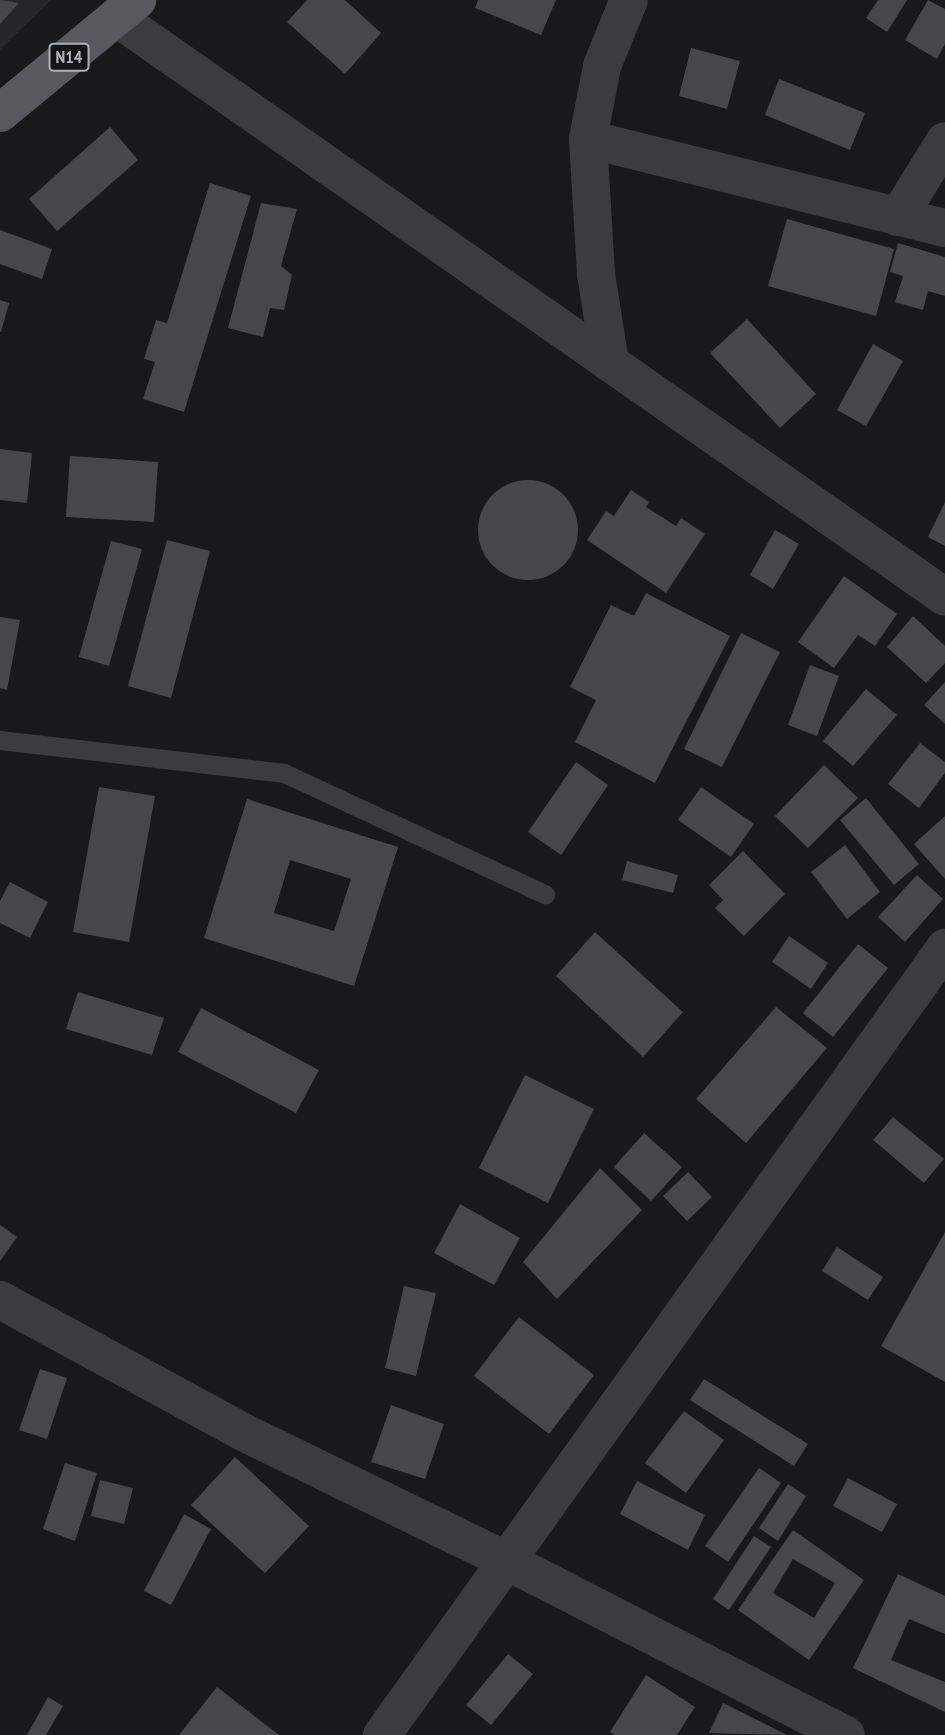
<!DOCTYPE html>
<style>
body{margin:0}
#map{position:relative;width:945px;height:1735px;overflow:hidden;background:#19191c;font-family:"PT Sans Narrow",sans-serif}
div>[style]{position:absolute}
.built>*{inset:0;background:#252628}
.building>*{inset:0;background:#46474b}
.round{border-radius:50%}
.lane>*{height:19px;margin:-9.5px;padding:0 9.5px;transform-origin:9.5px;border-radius:9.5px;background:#3b3c40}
.street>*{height:38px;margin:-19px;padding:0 19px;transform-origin:19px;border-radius:19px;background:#3b3c40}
.primary>*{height:38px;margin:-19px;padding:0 19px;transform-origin:19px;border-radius:19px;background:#57595f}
span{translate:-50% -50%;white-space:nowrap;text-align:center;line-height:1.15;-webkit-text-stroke:5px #141417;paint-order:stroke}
.shield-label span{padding:2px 5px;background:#141417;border:2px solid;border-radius:5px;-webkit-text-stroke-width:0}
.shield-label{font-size:18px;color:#acb1ba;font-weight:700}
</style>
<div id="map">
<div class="built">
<div style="clip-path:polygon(0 0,51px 0,0 50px)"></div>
</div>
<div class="building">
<div style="clip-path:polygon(0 0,19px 3px,0 24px)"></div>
<div style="clip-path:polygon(307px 0,345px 0,381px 33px,345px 74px,287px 22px)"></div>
<div style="clip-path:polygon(478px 0,556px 0,541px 35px,475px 8px)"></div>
<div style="clip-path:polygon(878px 0,907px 0,887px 32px,866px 18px)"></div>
<div style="clip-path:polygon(928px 0,945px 9px,945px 44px,937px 59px,905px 40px)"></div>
<div style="clip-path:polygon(691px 48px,740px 61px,727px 109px,679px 96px)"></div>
<div style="clip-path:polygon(779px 79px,865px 113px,850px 150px,765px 115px)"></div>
<div style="clip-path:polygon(110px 127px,138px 160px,57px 231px,29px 199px)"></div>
<div style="clip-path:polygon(210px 183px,251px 196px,184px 412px,143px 399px,155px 362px,144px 359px,156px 320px,167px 323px)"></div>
<div style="clip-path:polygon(261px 203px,297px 209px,281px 266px,292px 275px,284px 310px,270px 308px,263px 337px,228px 328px)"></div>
<div style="clip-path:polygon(787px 219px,894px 249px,876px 316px,768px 286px)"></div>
<div style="clip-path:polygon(0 230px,52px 249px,42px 279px,0 264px)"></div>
<div style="clip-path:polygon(898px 243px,945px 257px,945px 296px,928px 291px,923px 310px,895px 302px,903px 276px,890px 272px)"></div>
<div style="clip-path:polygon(0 300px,9px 303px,1px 332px,0 332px)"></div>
<div style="clip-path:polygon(747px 319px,816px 394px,780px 428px,710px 353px)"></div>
<div style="clip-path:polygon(873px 344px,903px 361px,866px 426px,837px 410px)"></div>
<div style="clip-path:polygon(0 449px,32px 453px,27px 503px,0 500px)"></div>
<div style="clip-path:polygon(70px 456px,158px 462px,154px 522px,66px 517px)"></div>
<div class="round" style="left:478px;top:480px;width:100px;height:100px"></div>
<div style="clip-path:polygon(631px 490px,649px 502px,646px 507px,676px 526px,681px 518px,705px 534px,666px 593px,587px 540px,606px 511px,614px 516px)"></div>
<div style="clip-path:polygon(945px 502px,945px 546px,928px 537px)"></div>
<div style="clip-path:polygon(775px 530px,799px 544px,773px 589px,750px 575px)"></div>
<div style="clip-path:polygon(167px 540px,210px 551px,171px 698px,128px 686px)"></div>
<div style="clip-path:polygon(111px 541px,142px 549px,109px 666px,79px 657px)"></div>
<div style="clip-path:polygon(844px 576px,897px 614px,875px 646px,858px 635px,834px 668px,798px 642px)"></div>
<div style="clip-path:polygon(646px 593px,730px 636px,655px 783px,575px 742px,596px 700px,570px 687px,611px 605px,634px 616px)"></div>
<div style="clip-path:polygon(913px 616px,945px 646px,945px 663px,926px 683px,887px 647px)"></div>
<div style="clip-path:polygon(0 617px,20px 620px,7px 690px,0 688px)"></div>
<div style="clip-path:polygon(741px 633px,780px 652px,722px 767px,684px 749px)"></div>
<div style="clip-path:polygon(810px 665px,839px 676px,817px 736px,788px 725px)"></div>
<div style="clip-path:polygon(945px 682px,945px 724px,924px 705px)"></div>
<div style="clip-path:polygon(866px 689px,897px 715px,853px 766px,823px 741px)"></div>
<div style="clip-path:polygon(920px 743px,945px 762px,945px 773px,919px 808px,888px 784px)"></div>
<div style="clip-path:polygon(576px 762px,608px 785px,561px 855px,528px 832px)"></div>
<div style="clip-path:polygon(824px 765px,858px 798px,808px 848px,775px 816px)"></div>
<div style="clip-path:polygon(99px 787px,155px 796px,129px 942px,73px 932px)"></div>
<div style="clip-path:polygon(701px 787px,754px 824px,731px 857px,678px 820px)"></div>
<div style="clip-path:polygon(866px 798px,919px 864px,894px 885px,840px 820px)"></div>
<div style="clip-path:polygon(evenodd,247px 799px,398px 847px,354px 986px,204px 938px,247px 799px,290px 860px,351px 879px,334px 931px,274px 913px,290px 860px)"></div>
<div style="clip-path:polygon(945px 816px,945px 879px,914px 844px)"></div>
<div style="clip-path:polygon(845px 845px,880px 892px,847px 919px,811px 872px)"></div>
<div style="clip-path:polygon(743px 851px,785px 894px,744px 936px,715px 908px,723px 900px,709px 885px)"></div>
<div style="clip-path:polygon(627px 861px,678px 875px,673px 893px,622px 880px)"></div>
<div style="clip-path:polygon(917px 875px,943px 899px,905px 942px,878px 917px)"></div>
<div style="clip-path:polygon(10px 882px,48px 902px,30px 938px,0 923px,0 901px)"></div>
<div style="clip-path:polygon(595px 932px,683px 1012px,643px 1057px,556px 976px)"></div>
<div style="clip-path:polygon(789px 936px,828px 963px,811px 989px,772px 962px)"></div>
<div style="clip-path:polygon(858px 944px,888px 968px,833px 1037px,803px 1013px)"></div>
<div style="clip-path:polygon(78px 992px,164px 1018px,152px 1055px,66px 1029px)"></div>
<div style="clip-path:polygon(776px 1007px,827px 1048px,746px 1143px,696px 1099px)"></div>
<div style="clip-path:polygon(201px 1008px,319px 1070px,296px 1113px,178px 1052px)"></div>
<div style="clip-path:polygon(525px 1075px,594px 1109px,548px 1203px,479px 1168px)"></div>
<div style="clip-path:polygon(893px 1117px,944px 1159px,924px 1183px,873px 1140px)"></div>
<div style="clip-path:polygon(644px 1133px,682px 1167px,651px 1201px,614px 1167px)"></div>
<div style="clip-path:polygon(600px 1168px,642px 1210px,557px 1299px,523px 1262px)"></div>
<div style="clip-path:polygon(688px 1172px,712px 1197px,687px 1221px,663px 1196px)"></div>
<div style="clip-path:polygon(460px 1204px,520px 1238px,494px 1285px,434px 1253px)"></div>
<div style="clip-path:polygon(0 1225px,17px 1237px,0 1261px)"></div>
<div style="clip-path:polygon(945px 1232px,945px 1382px,881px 1346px)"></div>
<div style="clip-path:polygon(837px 1247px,883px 1277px,868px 1300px,822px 1271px)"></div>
<div style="clip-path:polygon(404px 1286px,436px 1293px,416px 1376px,385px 1368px)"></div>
<div style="clip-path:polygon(519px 1317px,594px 1375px,549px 1434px,474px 1376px)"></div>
<div style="clip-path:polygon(40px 1369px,67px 1378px,47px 1439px,19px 1430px)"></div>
<div style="clip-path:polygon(704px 1379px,808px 1444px,794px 1466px,690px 1400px)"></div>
<div style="clip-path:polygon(391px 1405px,444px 1424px,425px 1479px,371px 1462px)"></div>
<div style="clip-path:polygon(684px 1411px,724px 1440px,686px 1493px,645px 1463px)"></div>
<div style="clip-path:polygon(235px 1457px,309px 1526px,265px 1573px,191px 1505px)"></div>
<div style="clip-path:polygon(65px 1463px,97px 1473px,75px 1541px,43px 1529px)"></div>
<div style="clip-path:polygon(759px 1468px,781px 1483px,728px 1562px,705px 1546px)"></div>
<div style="clip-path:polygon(848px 1478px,897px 1504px,882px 1532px,833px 1506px)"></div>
<div style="clip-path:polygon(100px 1480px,133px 1488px,124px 1524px,91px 1516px)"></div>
<div style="clip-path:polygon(637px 1481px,705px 1515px,688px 1550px,620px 1514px)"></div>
<div style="clip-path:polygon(788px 1484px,806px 1496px,778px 1541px,759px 1528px)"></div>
<div style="clip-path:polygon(184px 1514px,211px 1529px,171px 1605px,144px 1591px)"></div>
<div style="clip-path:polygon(evenodd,793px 1530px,864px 1580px,809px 1660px,738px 1610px,793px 1530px,793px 1559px,835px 1583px,814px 1618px,773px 1593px,793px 1559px)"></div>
<div style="clip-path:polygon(754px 1536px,771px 1547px,729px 1610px,713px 1599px)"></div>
<div style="clip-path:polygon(898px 1574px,945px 1596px,945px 1634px,909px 1619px,891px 1660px,945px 1682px,945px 1712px,853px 1668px)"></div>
<div style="clip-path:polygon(508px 1654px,533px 1674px,491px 1725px,466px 1705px)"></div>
<div style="clip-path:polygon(646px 1675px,695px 1707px,677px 1735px,614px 1735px,610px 1732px)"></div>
<div style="clip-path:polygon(217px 1687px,279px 1735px,179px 1735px)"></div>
<div style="clip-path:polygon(48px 1697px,63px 1706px,46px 1735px,27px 1735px)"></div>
<div style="clip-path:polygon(723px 1703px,787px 1735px,709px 1733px)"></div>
</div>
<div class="lane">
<div style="left:0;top:740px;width:286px;rotate:6.6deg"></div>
<div style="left:284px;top:773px;width:288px;rotate:24.9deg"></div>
</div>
<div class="street">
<div style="left:117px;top:18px;width:1010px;rotate:34.96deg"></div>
<div style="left:588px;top:139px;width:368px;rotate:14deg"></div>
<div style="left:898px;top:217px;width:89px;rotate:-58.3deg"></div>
<div style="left:610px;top:363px;width:90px;rotate:-98.9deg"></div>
<div style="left:596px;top:274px;width:135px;rotate:-93.4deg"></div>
<div style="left:588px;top:139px;width:74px;rotate:-79.1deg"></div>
<div style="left:602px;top:66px;width:71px;rotate:-67.8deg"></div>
<div style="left:0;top:1300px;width:279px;rotate:28.5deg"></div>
<div style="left:245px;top:1433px;width:292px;rotate:26deg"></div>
<div style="left:507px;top:1561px;width:381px;rotate:27.2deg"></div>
<div style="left:382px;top:1735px;width:968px;rotate:-54.42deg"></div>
</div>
<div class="primary">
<div style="left:0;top:113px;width:178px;rotate:-39.5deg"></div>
</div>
<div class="shield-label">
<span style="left:69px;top:57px">N14</span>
</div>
</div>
